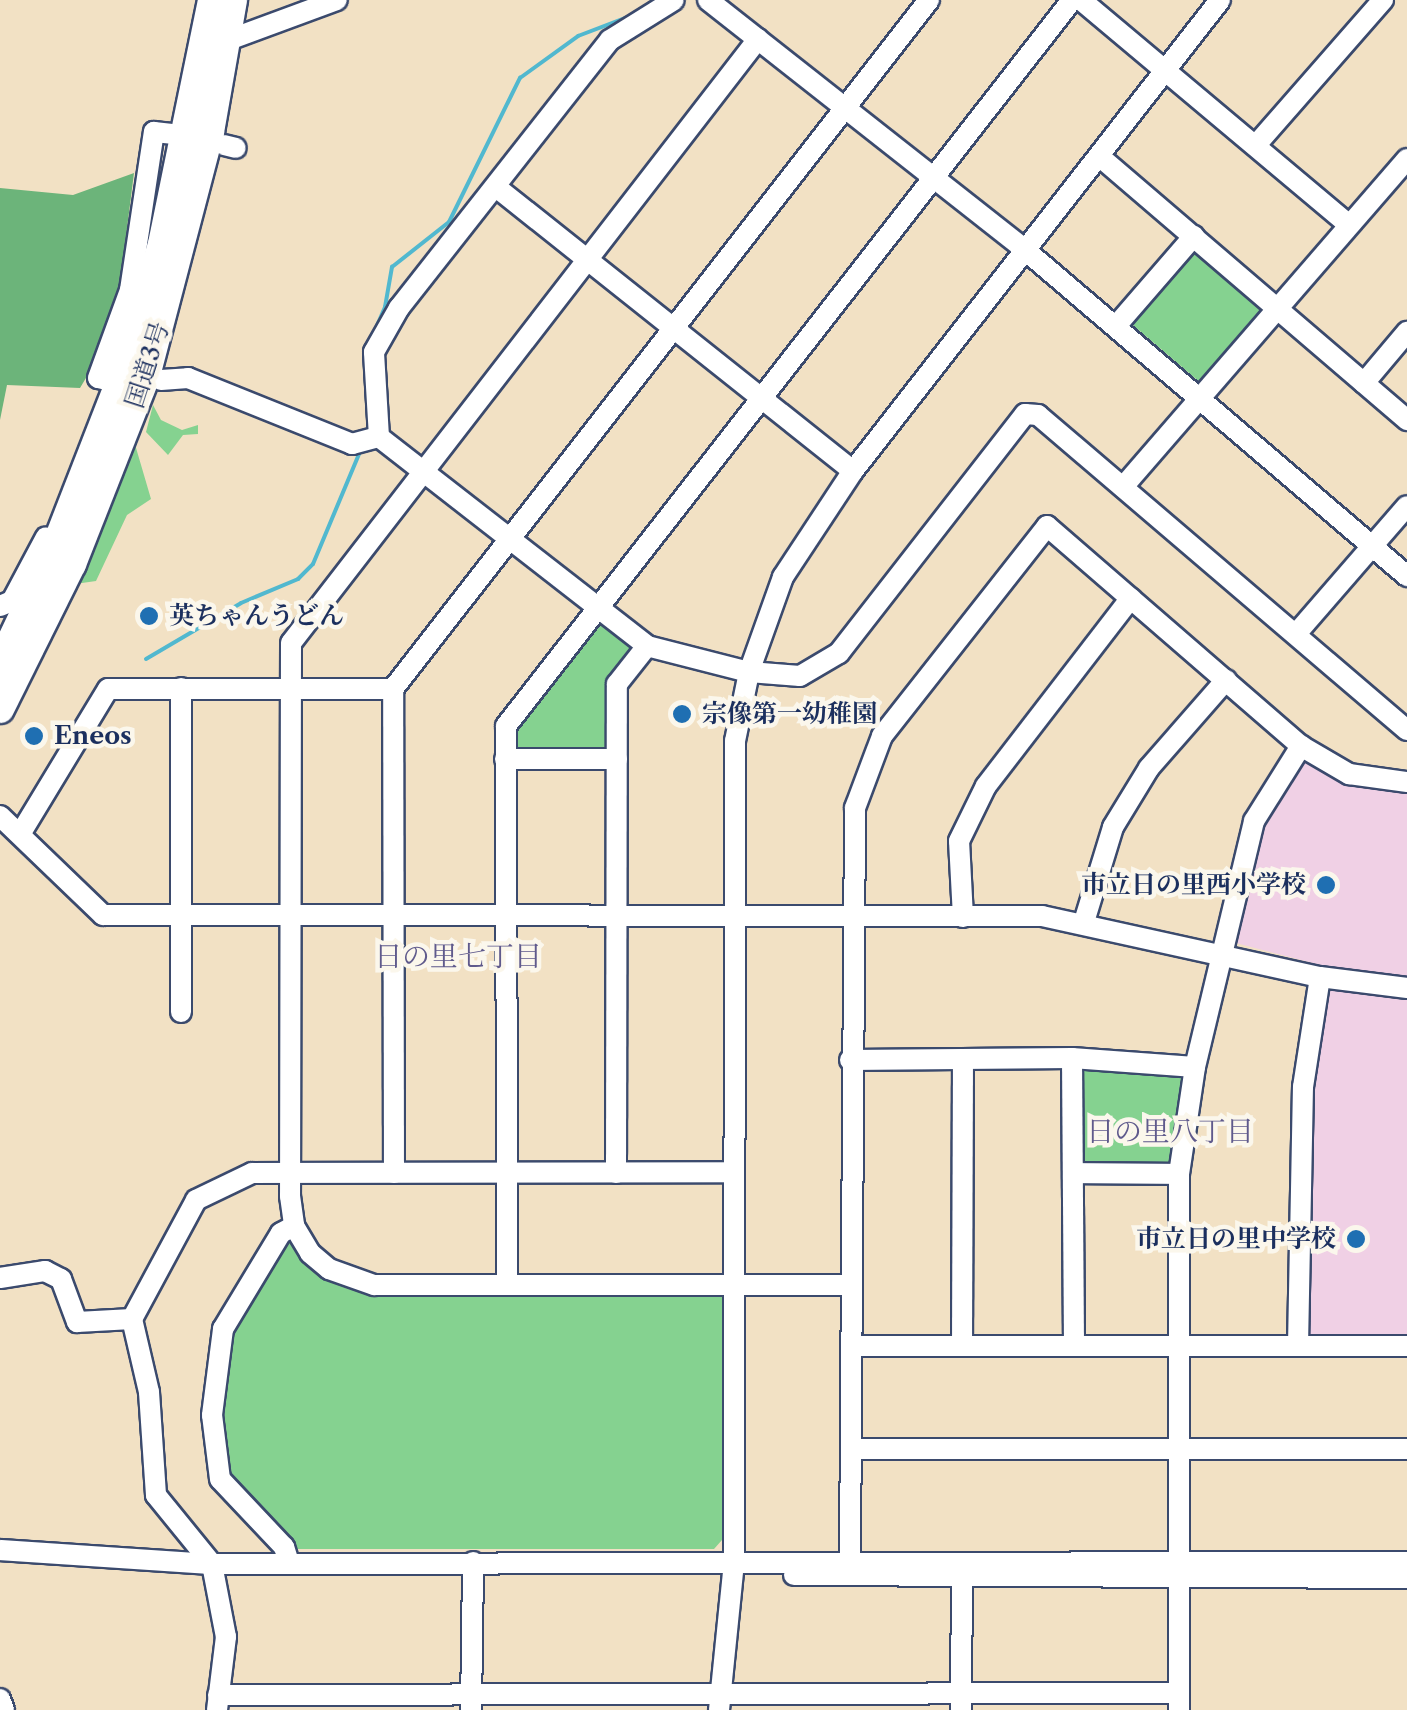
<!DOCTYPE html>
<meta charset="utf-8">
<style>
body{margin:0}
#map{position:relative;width:1407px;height:1710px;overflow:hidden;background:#f2e1c4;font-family:"Libre Caslon Text","Noto Serif JP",serif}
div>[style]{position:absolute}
.built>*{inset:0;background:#f0d0e5}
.green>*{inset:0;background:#85d290}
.forest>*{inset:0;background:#6cb47a}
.stream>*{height:4px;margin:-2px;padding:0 2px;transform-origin:2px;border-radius:2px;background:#51b8cf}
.roads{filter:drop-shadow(2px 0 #3b4a6d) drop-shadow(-2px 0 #3b4a6d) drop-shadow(0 2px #3b4a6d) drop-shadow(0 -2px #3b4a6d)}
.minor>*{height:20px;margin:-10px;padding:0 10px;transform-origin:10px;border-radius:10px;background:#fff}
.highway>*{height:28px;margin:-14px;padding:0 14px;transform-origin:14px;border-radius:14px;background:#fff}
.dots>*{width:28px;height:28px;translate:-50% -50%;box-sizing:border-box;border:5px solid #fbf7ec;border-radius:50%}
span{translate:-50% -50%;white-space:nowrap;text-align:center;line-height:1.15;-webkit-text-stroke:9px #fbf7ec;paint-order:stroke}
.street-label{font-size:25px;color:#1b2f5e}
.poi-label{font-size:25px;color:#1b2f5e;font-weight:700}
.left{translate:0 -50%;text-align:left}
.right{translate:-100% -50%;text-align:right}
.neighbourhood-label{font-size:28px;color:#5f5a8c}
</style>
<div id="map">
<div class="built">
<div style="clip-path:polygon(1299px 757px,1367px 787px,1407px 789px,1407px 980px,1355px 974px,1232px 942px,1258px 828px)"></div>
<div style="clip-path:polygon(1329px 985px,1407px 996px,1407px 1340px,1304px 1336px,1306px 1142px)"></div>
</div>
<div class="green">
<div style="clip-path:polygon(1191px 249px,1266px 308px,1203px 385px,1128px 321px)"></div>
<div style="clip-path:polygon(153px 405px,161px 420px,182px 430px,198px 425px,198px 434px,183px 435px,168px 455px,146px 432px)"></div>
<div style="clip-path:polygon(134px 441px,151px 499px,127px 515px,96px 581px,75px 584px)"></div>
<div style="clip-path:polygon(597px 618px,635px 651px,612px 750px,518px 754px,512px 727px)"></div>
<div style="clip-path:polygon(1083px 1065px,1186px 1077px,1173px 1164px,1080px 1165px)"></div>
<div style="clip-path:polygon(286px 1234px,327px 1274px,722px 1290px,722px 1540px,714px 1549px,292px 1549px,224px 1476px,216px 1419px,227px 1331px)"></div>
</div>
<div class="forest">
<div style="clip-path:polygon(134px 173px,114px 331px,80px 388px,7px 385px,0 420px,0 188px,73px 195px)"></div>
</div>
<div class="stream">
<div style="left:366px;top:351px;width:48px;rotate:-66.6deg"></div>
<div style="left:385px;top:307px;width:41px;rotate:-80.1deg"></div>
<div style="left:392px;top:267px;width:73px;rotate:-38.3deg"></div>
<div style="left:449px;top:222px;width:161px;rotate:-63.8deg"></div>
<div style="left:520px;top:78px;width:72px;rotate:-35.9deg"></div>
<div style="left:578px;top:36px;width:53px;rotate:-20.8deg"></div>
<div style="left:146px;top:659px;width:110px;rotate:-30.5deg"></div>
<div style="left:241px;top:603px;width:62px;rotate:-22.8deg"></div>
<div style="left:298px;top:579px;width:21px;rotate:-45deg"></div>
<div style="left:313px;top:564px;width:125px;rotate:-67.3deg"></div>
</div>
<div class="roads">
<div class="minor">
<div style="left:708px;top:0;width:402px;rotate:38.2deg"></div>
<div style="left:1024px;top:249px;width:504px;rotate:40.49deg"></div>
<div style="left:1081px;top:0;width:350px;rotate:40deg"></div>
<div style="left:758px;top:39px;width:763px;rotate:127.71deg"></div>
<div style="left:291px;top:643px;width:553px;rotate:90.1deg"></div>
<div style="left:290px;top:1196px;width:30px;rotate:82deg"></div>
<div style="left:294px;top:1226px;width:31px;rotate:59deg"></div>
<div style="left:310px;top:1253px;width:25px;rotate:40deg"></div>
<div style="left:329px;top:1269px;width:48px;rotate:19.6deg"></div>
<div style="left:374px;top:1285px;width:477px"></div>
<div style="left:226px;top:41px;width:118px;rotate:-20.3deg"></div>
<div style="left:224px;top:145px;width:12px;rotate:14deg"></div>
<div style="left:1256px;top:145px;width:193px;rotate:-48.8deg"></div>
<div style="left:1099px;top:156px;width:406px;rotate:40.6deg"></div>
<div style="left:496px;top:187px;width:456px;rotate:38.5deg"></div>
<div style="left:1116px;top:326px;width:119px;rotate:-49.1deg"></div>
<div style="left:107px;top:380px;width:9px;rotate:-167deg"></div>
<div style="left:98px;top:378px;width:94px;rotate:-70deg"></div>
<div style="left:130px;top:290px;width:160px;rotate:-81.4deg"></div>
<div style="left:154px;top:132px;width:18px;rotate:6deg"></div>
<div style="left:161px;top:380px;width:27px;rotate:-4deg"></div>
<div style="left:188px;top:378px;width:177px;rotate:21.9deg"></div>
<div style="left:352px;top:444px;width:28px;rotate:-15deg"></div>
<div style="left:1364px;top:383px;width:67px;rotate:-49.9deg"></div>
<div style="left:379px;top:437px;width:340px;rotate:37.9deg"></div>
<div style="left:647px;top:646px;width:105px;rotate:14.3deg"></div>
<div style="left:749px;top:672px;width:51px;rotate:4.5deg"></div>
<div style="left:800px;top:676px;width:45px;rotate:-30.5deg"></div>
<div style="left:839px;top:653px;width:303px;rotate:-52.1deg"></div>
<div style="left:1025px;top:414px;width:13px;rotate:4deg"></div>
<div style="left:1038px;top:415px;width:485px;rotate:40.5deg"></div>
<div style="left:379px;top:437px;width:85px;rotate:-93.4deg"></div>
<div style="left:374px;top:352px;width:51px;rotate:-60.4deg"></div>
<div style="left:399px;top:308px;width:341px;rotate:-51.8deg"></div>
<div style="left:610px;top:40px;width:75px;rotate:-32deg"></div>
<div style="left:1123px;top:487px;width:434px;rotate:-49.1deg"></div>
<div style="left:0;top:606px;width:13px;rotate:-23deg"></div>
<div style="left:12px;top:601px;width:72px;rotate:-62deg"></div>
<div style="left:1296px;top:634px;width:169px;rotate:-49.1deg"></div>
<div style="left:505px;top:759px;width:112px"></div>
<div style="left:0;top:816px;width:143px;rotate:43.9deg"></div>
<div style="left:103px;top:915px;width:939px;rotate:0.06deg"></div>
<div style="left:1042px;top:916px;width:285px;rotate:12.4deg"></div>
<div style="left:1320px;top:977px;width:88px;rotate:7.2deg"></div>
<div style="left:22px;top:831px;width:166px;rotate:-58.8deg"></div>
<div style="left:108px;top:689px;width:285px"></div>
<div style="left:963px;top:917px;width:76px;rotate:-93deg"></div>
<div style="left:959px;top:841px;width:61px;rotate:-63.9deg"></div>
<div style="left:986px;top:786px;width:237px;rotate:-52.4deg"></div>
<div style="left:1084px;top:922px;width:99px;rotate:-73deg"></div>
<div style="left:1113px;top:827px;width:69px;rotate:-58.6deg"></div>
<div style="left:1149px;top:768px;width:117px;rotate:-48.8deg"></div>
<div style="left:181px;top:1012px;width:324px;rotate:-90deg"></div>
<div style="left:1072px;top:1058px;width:288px;rotate:89.6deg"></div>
<div style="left:850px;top:1060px;width:222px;rotate:-0.5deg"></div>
<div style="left:1072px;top:1058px;width:123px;rotate:4.2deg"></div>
<div style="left:394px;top:1173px;width:484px;rotate:-90.1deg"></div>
<div style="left:393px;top:689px;width:873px;rotate:-52.12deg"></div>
<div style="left:616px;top:1173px;width:489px;rotate:-89.9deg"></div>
<div style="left:617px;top:684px;width:48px;rotate:-51.7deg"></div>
<div style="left:1073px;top:1173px;width:106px;rotate:0.5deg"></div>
<div style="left:0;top:1278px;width:46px;rotate:-8.8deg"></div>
<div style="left:45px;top:1271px;width:18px;rotate:27deg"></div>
<div style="left:61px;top:1279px;width:46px;rotate:69.6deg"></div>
<div style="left:77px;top:1322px;width:55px;rotate:-3.1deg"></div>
<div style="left:507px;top:1284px;width:558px;rotate:-90.1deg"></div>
<div style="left:506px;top:726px;width:921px;rotate:-52.06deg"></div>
<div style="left:851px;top:1346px;width:556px"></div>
<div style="left:962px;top:1346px;width:287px;rotate:-89.8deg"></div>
<div style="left:1298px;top:1346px;width:259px;rotate:-88.9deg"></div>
<div style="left:1303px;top:1087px;width:111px;rotate:-81.2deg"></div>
<div style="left:851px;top:1449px;width:556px"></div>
<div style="left:0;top:1550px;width:212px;rotate:3.8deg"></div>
<div style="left:212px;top:1564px;width:1195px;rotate:-0.1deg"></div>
<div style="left:850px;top:1561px;width:753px;rotate:-89.62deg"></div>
<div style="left:855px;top:808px;width:77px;rotate:-69.4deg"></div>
<div style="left:882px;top:736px;width:267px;rotate:-51.8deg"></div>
<div style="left:1047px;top:526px;width:336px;rotate:40.9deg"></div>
<div style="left:1301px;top:746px;width:56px;rotate:30.3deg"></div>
<div style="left:1349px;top:774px;width:59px;rotate:7.9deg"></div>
<div style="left:289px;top:1563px;width:17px;rotate:-107deg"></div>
<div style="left:284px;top:1547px;width:93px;rotate:-133.3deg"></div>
<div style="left:220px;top:1479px;width:64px;rotate:-97.1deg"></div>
<div style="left:212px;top:1415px;width:87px;rotate:-82.7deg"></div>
<div style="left:223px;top:1329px;width:112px;rotate:-58.9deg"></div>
<div style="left:281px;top:1233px;width:15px;rotate:-28deg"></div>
<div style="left:794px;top:1575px;width:613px;rotate:0.28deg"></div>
<div style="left:218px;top:1695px;width:961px;rotate:-0.12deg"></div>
<div style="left:0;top:1699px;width:12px;rotate:70deg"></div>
<div style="left:217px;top:1710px;width:74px;rotate:-83deg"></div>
<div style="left:226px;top:1637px;width:74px;rotate:-100.9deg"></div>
<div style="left:212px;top:1564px;width:89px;rotate:-129.1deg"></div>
<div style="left:156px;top:1495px;width:103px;rotate:-93.9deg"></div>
<div style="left:149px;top:1392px;width:75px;rotate:-103.1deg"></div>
<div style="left:132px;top:1319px;width:135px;rotate:-61.7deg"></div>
<div style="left:196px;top:1200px;width:62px;rotate:-25.7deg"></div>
<div style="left:252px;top:1173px;width:482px;rotate:-0.1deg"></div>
<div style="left:471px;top:1710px;width:148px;rotate:-89.2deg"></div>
<div style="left:719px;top:1710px;width:149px;rotate:-84.2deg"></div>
<div style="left:734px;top:1562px;width:821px;rotate:-89.93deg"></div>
<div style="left:735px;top:741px;width:70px;rotate:-78.5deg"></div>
<div style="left:749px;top:672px;width:101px;rotate:-70.3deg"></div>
<div style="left:783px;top:577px;width:127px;rotate:-56.6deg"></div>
<div style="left:853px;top:471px;width:597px;rotate:-52.07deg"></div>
<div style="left:961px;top:1710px;width:143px;rotate:-89.6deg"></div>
<div style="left:1179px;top:1710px;width:536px;rotate:-90deg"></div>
<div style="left:1179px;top:1174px;width:108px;rotate:-81.5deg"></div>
<div style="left:1195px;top:1067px;width:253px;rotate:-76.5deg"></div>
<div style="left:1254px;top:821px;width:89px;rotate:-57.9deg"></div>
</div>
<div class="highway">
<div style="left:0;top:664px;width:123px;rotate:-64.5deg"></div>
<div style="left:53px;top:553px;width:195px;rotate:-68.7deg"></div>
<div style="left:124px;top:371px;width:133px;rotate:-73.3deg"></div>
<div style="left:162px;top:244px;width:249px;rotate:-78.4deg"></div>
<div style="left:0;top:709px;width:162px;rotate:-63.6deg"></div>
<div style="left:72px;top:564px;width:202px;rotate:-68.5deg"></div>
<div style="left:146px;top:376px;width:252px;rotate:-75.3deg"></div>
<div style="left:210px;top:132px;width:134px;rotate:-80.1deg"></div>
</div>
</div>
<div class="dots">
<div style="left:149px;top:616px;background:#1f6fb2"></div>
<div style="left:682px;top:714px;background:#1f6fb2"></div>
<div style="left:34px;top:736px;background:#1f6fb2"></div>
<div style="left:1326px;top:885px;background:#1f6fb2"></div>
<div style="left:1356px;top:1239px;background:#1f6fb2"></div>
</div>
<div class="street-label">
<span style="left:148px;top:365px;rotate:-72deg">国道3号</span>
</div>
<div class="poi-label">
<span class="left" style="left:169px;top:616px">英ちゃんうどん</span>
<span class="left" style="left:702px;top:714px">宗像第一幼稚園</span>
<span class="left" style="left:54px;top:736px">Eneos</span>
<span class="right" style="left:1306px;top:885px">市立日の里西小学校</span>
<span class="right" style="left:1336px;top:1239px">市立日の里中学校</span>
</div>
<div class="neighbourhood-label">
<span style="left:458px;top:956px">日の里七丁目</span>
<span style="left:1170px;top:1131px">日の里八丁目</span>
</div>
</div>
